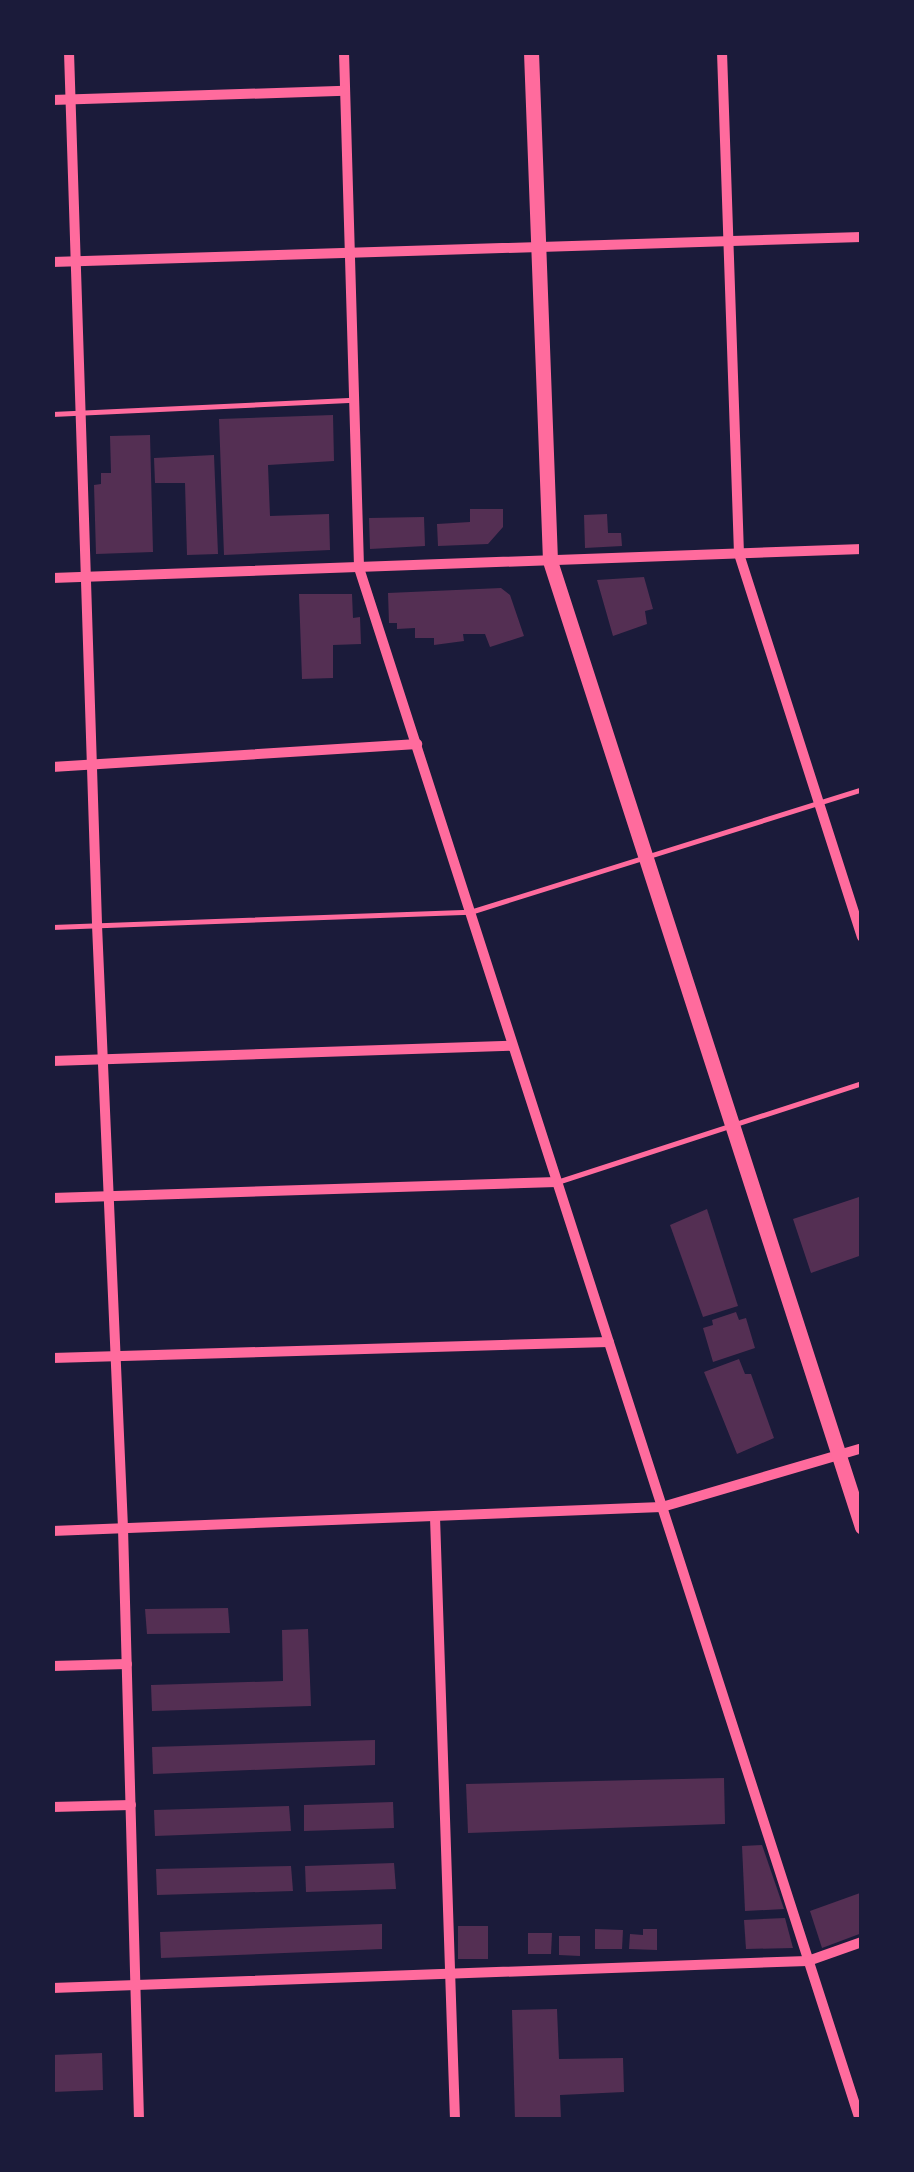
<!DOCTYPE html>
<style>
body{margin:0}
#map{position:relative;width:914px;height:2172px;overflow:hidden;background:#1b1b3a;font-family:Karla,sans-serif}
div>[style]{position:absolute}
.building>*{inset:0;background:#542f53}
.service>*{height:5px;margin:-2.5px;padding:0 2.5px;transform-origin:2.5px;border-radius:2.5px;background:#ff6b9d}
.minor>*{height:10px;margin:-5px;padding:0 5px;transform-origin:5px;border-radius:5px;background:#ff6b9d}
.primary>*{height:15px;margin:-7.5px;padding:0 7.5px;transform-origin:7.5px;border-radius:7.5px;background:#ff6b9d}
span{translate:-50% -50%;white-space:nowrap;text-align:center;line-height:1.15;-webkit-text-stroke:8px #1b1b3a;paint-order:stroke}
.frame{position:absolute;inset:0;border:55px solid #1b1b3a;pointer-events:none}
</style>
<div id="map">
<div class="building">
<div style="clip-path:polygon(333px 415px,334px 461px,268px 465px,270px 516px,329px 514px,330px 550px,224px 555px,219px 419px)"></div>
<div style="clip-path:polygon(150px 435px,153px 552px,96px 554px,94px 485px,101px 484px,101px 473px,111px 473px,110px 436px)"></div>
<div style="clip-path:polygon(214px 455px,218px 554px,187px 555px,185px 483px,155px 483px,154px 458px)"></div>
<div style="clip-path:polygon(470px 509px,503px 509px,503px 527px,488px 544px,438px 546px,437px 524px,470px 522px)"></div>
<div style="clip-path:polygon(607px 514px,608px 533px,621px 533px,622px 546px,585px 548px,584px 515px)"></div>
<div style="clip-path:polygon(424px 517px,425px 546px,370px 549px,369px 518px)"></div>
<div style="clip-path:polygon(644px 577px,653px 609px,645px 611px,647px 624px,613px 636px,597px 580px)"></div>
<div style="clip-path:polygon(501px 588px,510px 595px,524px 636px,490px 647px,485px 634px,463px 634px,464px 641px,434px 645px,434px 638px,415px 638px,415px 628px,397px 629px,397px 623px,389px 623px,388px 593px)"></div>
<div style="clip-path:polygon(299px 594px,352px 594px,353px 618px,360px 617px,361px 644px,333px 645px,333px 678px,302px 679px)"></div>
<div style="clip-path:polygon(862px 1196px,862px 1255px,811px 1273px,793px 1219px)"></div>
<div style="clip-path:polygon(707px 1209px,738px 1306px,703px 1317px,670px 1225px)"></div>
<div style="clip-path:polygon(736px 1312px,739px 1320px,746px 1318px,755px 1348px,713px 1362px,703px 1328px,713px 1325px,712px 1320px)"></div>
<div style="clip-path:polygon(739px 1359px,745px 1374px,751px 1374px,774px 1438px,737px 1454px,704px 1372px)"></div>
<div style="clip-path:polygon(228px 1608px,230px 1633px,147px 1634px,145px 1609px)"></div>
<div style="clip-path:polygon(308px 1629px,311px 1706px,152px 1711px,151px 1685px,283px 1681px,282px 1630px)"></div>
<div style="clip-path:polygon(375px 1740px,375px 1765px,153px 1774px,152px 1747px)"></div>
<div style="clip-path:polygon(724px 1778px,725px 1824px,468px 1833px,466px 1784px)"></div>
<div style="clip-path:polygon(393px 1802px,394px 1828px,304px 1831px,304px 1805px)"></div>
<div style="clip-path:polygon(289px 1806px,291px 1831px,155px 1836px,154px 1810px)"></div>
<div style="clip-path:polygon(762px 1845px,784px 1909px,745px 1911px,742px 1846px)"></div>
<div style="clip-path:polygon(394px 1863px,396px 1889px,306px 1892px,305px 1866px)"></div>
<div style="clip-path:polygon(291px 1866px,293px 1891px,157px 1895px,156px 1869px)"></div>
<div style="clip-path:polygon(860px 1893px,862px 1933px,822px 1948px,810px 1911px)"></div>
<div style="clip-path:polygon(785px 1918px,793px 1948px,746px 1949px,744px 1920px)"></div>
<div style="clip-path:polygon(382px 1924px,382px 1949px,161px 1958px,160px 1932px)"></div>
<div style="clip-path:polygon(458px 1926px,488px 1926px,488px 1959px,458px 1959px)"></div>
<div style="clip-path:polygon(595px 1929px,623px 1930px,622px 1949px,595px 1949px)"></div>
<div style="clip-path:polygon(643px 1929px,657px 1929px,657px 1950px,629px 1949px,630px 1934px,643px 1935px)"></div>
<div style="clip-path:polygon(528px 1933px,552px 1933px,551px 1954px,528px 1954px)"></div>
<div style="clip-path:polygon(559px 1936px,580px 1936px,580px 1956px,559px 1955px)"></div>
<div style="clip-path:polygon(557px 2009px,559px 2059px,623px 2058px,624px 2092px,560px 2095px,561px 2120px,515px 2120px,512px 2010px)"></div>
<div style="clip-path:polygon(102px 2053px,103px 2090px,52px 2092px,52px 2055px)"></div>
</div>
<div class="service">
<div style="left:52px;top:414px;width:302px;rotate:-2.7deg"></div>
<div style="left:52px;top:927px;width:418px;rotate:-2.1deg"></div>
<div style="left:470px;top:912px;width:411px;rotate:-17.4deg"></div>
<div style="left:557px;top:1182px;width:321px;rotate:-18deg"></div>
</div>
<div class="minor">
<div style="left:69px;top:52px;width:873px;rotate:88.16deg"></div>
<div style="left:97px;top:925px;width:604px;rotate:87.53deg"></div>
<div style="left:123px;top:1528px;width:592px;rotate:88.45deg"></div>
<div style="left:344px;top:52px;width:516px;rotate:88.33deg"></div>
<div style="left:359px;top:568px;width:1631px;rotate:72.11deg"></div>
<div style="left:722px;top:52px;width:502px;rotate:88.06deg"></div>
<div style="left:739px;top:554px;width:402px;rotate:72.2deg"></div>
<div style="left:52px;top:100px;width:293px;rotate:-1.8deg"></div>
<div style="left:52px;top:262px;width:810px;rotate:-1.77deg"></div>
<div style="left:52px;top:578px;width:811px;rotate:-2.05deg"></div>
<div style="left:52px;top:767px;width:366px;rotate:-3.6deg"></div>
<div style="left:52px;top:1061px;width:460px;rotate:-1.9deg"></div>
<div style="left:52px;top:1198px;width:505px;rotate:-1.81deg"></div>
<div style="left:52px;top:1358px;width:557px;rotate:-1.65deg"></div>
<div style="left:435px;top:1517px;width:603px;rotate:88.1deg"></div>
<div style="left:52px;top:1531px;width:610px;rotate:-2.25deg"></div>
<div style="left:662px;top:1507px;width:209px;rotate:-16.4deg"></div>
<div style="left:52px;top:1666px;width:75px;rotate:-1.5deg"></div>
<div style="left:52px;top:1807px;width:79px;rotate:-1.5deg"></div>
<div style="left:52px;top:1988px;width:756px;rotate:-2.05deg"></div>
<div style="left:808px;top:1961px;width:57px;rotate:-19.4deg"></div>
</div>
<div class="primary">
<div style="left:531px;top:52px;width:509px;rotate:87.86deg"></div>
<div style="left:550px;top:561px;width:1015px;rotate:72.1deg"></div>
</div>
<div class="frame"></div>
</div>
